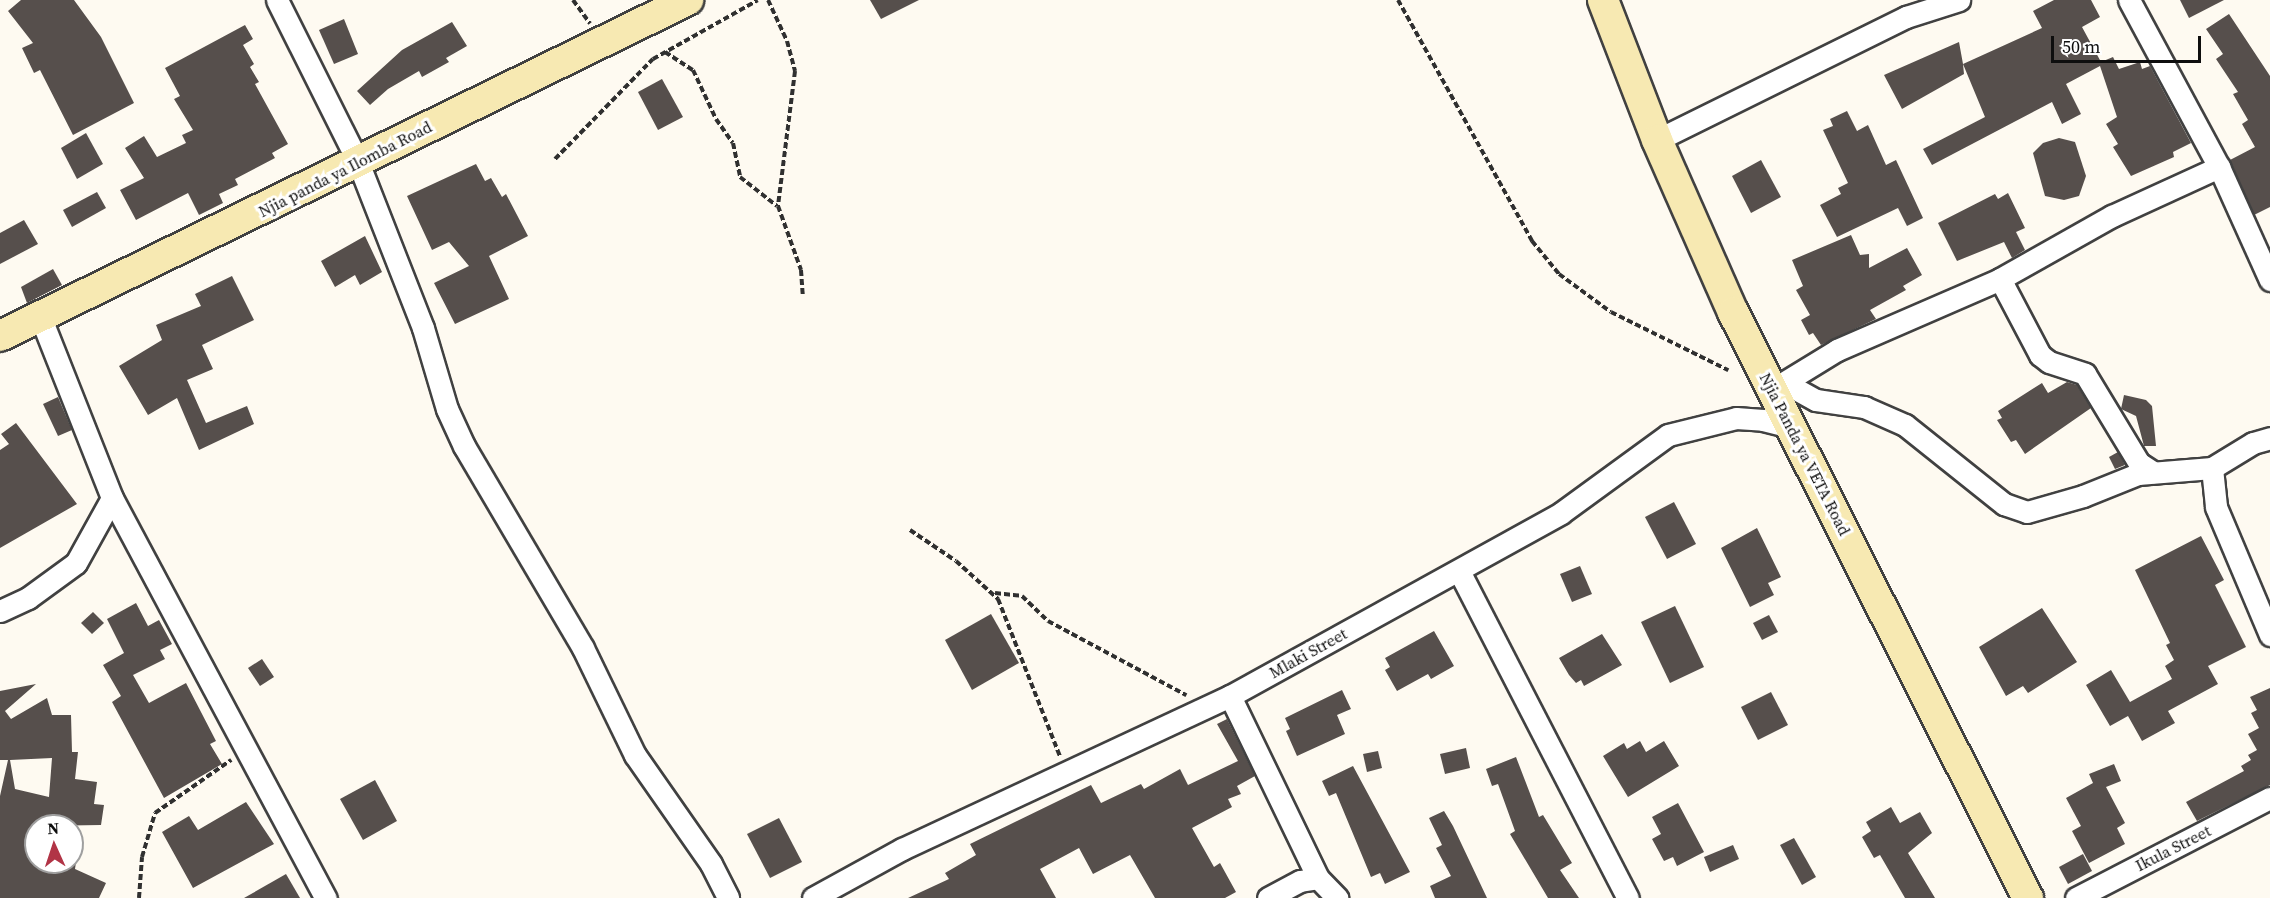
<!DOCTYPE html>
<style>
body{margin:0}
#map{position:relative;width:2270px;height:898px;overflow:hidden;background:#fefaf1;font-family:"Source Serif 4",serif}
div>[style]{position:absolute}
.building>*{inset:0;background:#564f4c}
.path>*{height:4px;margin-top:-2px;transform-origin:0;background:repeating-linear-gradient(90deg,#303030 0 6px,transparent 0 9px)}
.roads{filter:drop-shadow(2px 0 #414141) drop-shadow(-2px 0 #414141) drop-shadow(0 2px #414141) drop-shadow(0 -2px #414141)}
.street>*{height:21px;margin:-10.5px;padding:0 10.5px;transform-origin:10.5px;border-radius:10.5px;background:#fff}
.secondary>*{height:30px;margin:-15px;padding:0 15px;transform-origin:15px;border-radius:15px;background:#f7e9b2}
span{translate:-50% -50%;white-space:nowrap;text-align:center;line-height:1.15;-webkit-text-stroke:6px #fff;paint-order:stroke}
.street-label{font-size:16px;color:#0e0e0e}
.north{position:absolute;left:24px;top:814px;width:60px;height:60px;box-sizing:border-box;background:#fff;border:2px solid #9f9f9f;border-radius:50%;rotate:357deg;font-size:16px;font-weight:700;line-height:24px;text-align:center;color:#0e0e0e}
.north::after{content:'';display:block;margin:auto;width:21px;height:27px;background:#b13446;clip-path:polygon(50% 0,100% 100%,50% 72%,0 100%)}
.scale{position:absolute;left:2051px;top:36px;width:150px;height:27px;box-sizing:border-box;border:3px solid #0e0e0e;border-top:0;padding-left:8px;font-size:18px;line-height:21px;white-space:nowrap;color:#0e0e0e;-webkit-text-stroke:4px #fff;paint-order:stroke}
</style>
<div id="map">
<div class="building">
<div style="clip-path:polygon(21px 0,74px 0,101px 37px,134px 103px,73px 135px,40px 70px,34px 73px,22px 48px,33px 43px,8px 11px)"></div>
<div style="clip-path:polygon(870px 0,919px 0,881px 19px)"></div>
<div style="clip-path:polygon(2054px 0,2091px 0,2100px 17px,2082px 27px,2101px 62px,2113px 57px,2119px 69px,2140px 62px,2142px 69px,2150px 66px,2191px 143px,2173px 152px,2174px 157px,2131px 176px,2113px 147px,2118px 144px,2106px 124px,2117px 117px,2100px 66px,2066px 84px,2081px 114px,2062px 124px,2052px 102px,1932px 165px,1923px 149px,1985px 117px,1963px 64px,1964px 74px,1902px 109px,1884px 75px,1959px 42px,1963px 64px,2042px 28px,2033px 11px)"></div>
<div style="clip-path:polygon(2180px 0,2224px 0,2189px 18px)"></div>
<div style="clip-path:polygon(2229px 14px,2270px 76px,2270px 207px,2254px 215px,2230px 160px,2255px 147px,2242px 124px,2248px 120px,2233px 94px,2238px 92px,2216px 59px,2223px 54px,2206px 29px)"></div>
<div style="clip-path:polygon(344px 19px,358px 54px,334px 64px,319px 30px)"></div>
<div style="clip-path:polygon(452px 22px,467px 46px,446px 58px,449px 62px,422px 77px,419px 71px,388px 89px,370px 105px,357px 91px,402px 50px)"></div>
<div style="clip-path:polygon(245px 25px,253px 39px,243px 45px,254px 64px,250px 67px,259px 82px,255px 84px,288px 144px,272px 153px,275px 158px,235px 179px,238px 185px,219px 194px,223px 203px,199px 215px,188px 193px,136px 220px,120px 190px,144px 178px,125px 148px,144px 136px,157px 157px,186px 143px,182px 135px,193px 130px,174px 99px,180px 96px,165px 68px)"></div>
<div style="clip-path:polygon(662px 79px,683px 117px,658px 130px,638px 92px)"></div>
<div style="clip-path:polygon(1847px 111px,1857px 131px,1868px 125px,1886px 165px,1896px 160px,1923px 218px,1907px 226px,1898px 208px,1837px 237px,1820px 205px,1841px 194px,1838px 188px,1848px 183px,1823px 130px,1833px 126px,1830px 119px)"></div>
<div style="clip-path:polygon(86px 133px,103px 164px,77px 179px,61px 148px)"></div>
<div style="clip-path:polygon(2059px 138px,2075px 142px,2086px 176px,2079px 196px,2064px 200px,2045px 196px,2033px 153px,2043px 143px)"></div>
<div style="clip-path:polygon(1761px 160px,1781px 197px,1751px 213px,1732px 176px)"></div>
<div style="clip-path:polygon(476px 164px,485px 181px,491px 178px,502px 197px,506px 194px,528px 236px,489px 256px,509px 299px,455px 324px,434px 283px,469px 266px,449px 242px,432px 250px,407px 196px)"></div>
<div style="clip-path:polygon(97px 192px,106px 208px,72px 227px,63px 210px)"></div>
<div style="clip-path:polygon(2008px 193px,2025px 228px,2016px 232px,2025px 250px,2012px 258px,2004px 242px,1957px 261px,1938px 223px,1995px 194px,1998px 199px)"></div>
<div style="clip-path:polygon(24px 220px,38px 244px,0 264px,0 233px)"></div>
<div style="clip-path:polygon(1851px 235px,1860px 255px,1869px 254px,1869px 268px,1907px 248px,1922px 275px,1903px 286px,1906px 290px,1870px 310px,1876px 319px,1821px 345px,1813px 333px,1809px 335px,1801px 320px,1810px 315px,1796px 290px,1803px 286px,1792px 260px)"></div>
<div style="clip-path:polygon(365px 236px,382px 272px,360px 285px,355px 275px,335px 287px,321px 261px)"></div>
<div style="clip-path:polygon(53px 269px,62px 285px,27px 303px,21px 287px)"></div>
<div style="clip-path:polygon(232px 276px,254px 320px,202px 345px,213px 369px,187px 380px,206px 423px,247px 406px,254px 424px,199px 450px,177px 398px,148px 415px,119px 366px,162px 340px,156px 325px,201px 306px,195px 294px)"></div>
<div style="clip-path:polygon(2067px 382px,2077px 385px,2091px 408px,2025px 454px,2016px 440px,2011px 442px,1997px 420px,2002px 418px,1998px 411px,2042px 383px,2048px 393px)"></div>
<div style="clip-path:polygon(2124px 395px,2146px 400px,2152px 406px,2156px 446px,2144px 446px,2136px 416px,2121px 409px)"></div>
<div style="clip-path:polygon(58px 397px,72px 430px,58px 436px,43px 404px)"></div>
<div style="clip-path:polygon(16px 423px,77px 504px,0 548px,0 450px,9px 444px,1px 434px)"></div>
<div style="clip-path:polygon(2118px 452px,2125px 465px,2115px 469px,2109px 457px)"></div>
<div style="clip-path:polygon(1674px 502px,1696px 544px,1667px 559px,1645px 517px)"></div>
<div style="clip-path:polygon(1757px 528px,1781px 577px,1768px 583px,1774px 595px,1750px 607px,1721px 548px)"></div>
<div style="clip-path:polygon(2201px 536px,2224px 580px,2215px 585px,2246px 647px,2208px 666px,2218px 684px,2168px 711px,2175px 723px,2142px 741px,2128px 716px,2110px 726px,2086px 685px,2111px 670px,2130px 702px,2172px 679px,2165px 666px,2174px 660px,2166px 645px,2170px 643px,2135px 570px)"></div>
<div style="clip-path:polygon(1580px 566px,1592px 594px,1572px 602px,1560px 574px)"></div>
<div style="clip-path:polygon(136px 603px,148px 626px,159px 620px,172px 644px,160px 650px,165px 659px,133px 675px,149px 703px,186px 683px,216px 741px,210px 744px,222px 764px,164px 798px,112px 702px,121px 696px,103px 665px,124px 653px,107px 619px)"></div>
<div style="clip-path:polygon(1675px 606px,1704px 667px,1670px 683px,1641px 622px)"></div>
<div style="clip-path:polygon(2042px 608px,2077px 662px,2028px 693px,2023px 686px,2006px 696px,1979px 647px)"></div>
<div style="clip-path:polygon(93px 612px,104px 623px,92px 634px,81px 623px)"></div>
<div style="clip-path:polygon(991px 614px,1019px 663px,972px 690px,945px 640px)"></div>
<div style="clip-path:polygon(1769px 615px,1778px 632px,1762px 640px,1753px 623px)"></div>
<div style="clip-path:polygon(1434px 631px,1454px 666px,1431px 679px,1428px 674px,1397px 691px,1385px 670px,1390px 667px,1385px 658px)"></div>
<div style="clip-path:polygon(1602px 634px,1622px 665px,1584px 686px,1581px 680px,1576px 683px,1569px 675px,1559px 658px)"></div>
<div style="clip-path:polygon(262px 659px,274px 677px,260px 686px,248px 668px)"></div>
<div style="clip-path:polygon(evenodd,36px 684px,5px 711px,11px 719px,47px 698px,52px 715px,71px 715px,72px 752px,78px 752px,75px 779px,97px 782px,94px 804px,104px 805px,101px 825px,36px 826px,36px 862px,76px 862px,75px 869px,106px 883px,99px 898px,0 898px,0 796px,8px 760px,0 760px,0 691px,36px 684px,52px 758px,49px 797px,15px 789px,10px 760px,52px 758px)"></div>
<div style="clip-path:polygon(2270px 688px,2270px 785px,2197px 821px,2186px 802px,2244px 771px,2241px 766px,2251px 760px,2248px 755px,2257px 750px,2248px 734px,2259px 728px,2251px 713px,2257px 710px,2250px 697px)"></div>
<div style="clip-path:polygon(1342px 690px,1351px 709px,1337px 715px,1345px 734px,1297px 756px,1286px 731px,1290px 729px,1285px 718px)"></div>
<div style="clip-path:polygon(1771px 692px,1788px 725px,1758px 740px,1741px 707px)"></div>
<div style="clip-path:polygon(1227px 719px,1255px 776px,1237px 786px,1241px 794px,1228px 799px,1232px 807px,1192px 828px,1214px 867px,1220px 863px,1236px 892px,1225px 898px,1155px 898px,1130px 855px,1093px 874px,1079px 848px,1040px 869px,1056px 898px,908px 898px,949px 879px,945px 873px,976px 855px,970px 844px,1091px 785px,1101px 803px,1141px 784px,1144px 789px,1180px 769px,1188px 785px,1238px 761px,1217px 724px)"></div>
<div style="clip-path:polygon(1640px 741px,1646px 752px,1664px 741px,1679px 766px,1628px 797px,1603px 756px,1624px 743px,1627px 749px)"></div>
<div style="clip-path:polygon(1466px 748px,1470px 768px,1445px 774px,1440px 754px)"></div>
<div style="clip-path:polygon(1378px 751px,1382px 768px,1367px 772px,1363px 754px)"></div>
<div style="clip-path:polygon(1516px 757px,1539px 817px,1543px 815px,1572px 863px,1560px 870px,1579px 898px,1548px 898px,1510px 834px,1515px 831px,1498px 784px,1492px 786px,1486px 769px)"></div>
<div style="clip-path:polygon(2114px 764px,2121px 781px,2106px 787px,2125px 823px,2117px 828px,2125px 844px,2089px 863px,2072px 831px,2081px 826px,2066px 798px,2093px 783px,2089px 774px)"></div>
<div style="clip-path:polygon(1353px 766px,1410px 872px,1385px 884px,1380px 873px,1371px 877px,1336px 793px,1329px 796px,1322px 781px)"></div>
<div style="clip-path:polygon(375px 780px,397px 821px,363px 840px,340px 799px)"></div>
<div style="clip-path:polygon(246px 802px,274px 844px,193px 888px,162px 832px,189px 816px,198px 830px)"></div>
<div style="clip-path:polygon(1678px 803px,1704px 852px,1677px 866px,1673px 857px,1664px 861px,1652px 839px,1661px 834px,1652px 817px)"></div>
<div style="clip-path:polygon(1891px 807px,1900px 823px,1920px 812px,1932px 833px,1908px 853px,1935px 898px,1905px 898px,1880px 855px,1874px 858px,1862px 837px,1871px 831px,1866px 822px)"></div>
<div style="clip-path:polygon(1444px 811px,1453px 826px,1487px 898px,1435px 898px,1430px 886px,1451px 876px,1436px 848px,1442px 845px,1429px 818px)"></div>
<div style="clip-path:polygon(779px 818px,802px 862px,770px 878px,747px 834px)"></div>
<div style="clip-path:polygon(1794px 838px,1816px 877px,1802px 885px,1780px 845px)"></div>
<div style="clip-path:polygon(1733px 845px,1739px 859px,1710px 872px,1704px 857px)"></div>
<div style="clip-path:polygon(2083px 854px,2092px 871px,2068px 884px,2059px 867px)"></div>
<div style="clip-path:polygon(286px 874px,300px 898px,244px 898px)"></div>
</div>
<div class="path">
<div style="left:573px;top:0;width:29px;rotate:54deg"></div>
<div style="left:768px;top:0;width:45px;rotate:65.1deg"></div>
<div style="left:787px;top:41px;width:31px;rotate:75deg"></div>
<div style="left:795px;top:71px;width:136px;rotate:97.2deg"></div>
<div style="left:778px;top:206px;width:68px;rotate:70.2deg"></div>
<div style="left:801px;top:270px;width:27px;rotate:86deg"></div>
<div style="left:1398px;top:0;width:276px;rotate:60.9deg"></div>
<div style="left:1532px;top:241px;width:43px;rotate:50.7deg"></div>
<div style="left:1559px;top:274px;width:64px;rotate:36.2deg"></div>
<div style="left:1611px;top:312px;width:131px;rotate:26.4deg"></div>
<div style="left:665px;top:52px;width:33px;rotate:33deg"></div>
<div style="left:693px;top:70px;width:54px;rotate:64.9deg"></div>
<div style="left:716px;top:119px;width:29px;rotate:55deg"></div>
<div style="left:733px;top:143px;width:35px;rotate:78deg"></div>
<div style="left:740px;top:177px;width:47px;rotate:38.1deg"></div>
<div style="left:555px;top:159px;width:140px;rotate:-45.6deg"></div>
<div style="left:653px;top:59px;width:120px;rotate:-29.3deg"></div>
<div style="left:910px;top:530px;width:55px;rotate:34deg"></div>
<div style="left:956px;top:561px;width:57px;rotate:42.1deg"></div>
<div style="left:998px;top:599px;width:169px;rotate:68.5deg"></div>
<div style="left:995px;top:593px;width:27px;rotate:6deg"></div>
<div style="left:1022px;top:596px;width:36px;rotate:44deg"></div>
<div style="left:1048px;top:621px;width:157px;rotate:28.2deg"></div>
<div style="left:139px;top:898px;width:41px;rotate:-85.8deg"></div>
<div style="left:142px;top:857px;width:46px;rotate:-73.5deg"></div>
<div style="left:155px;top:813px;width:93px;rotate:-34.9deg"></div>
</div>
<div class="roads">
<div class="street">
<div style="left:277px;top:0;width:181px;rotate:63.4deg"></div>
<div style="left:358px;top:162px;width:178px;rotate:68.6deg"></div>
<div style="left:423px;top:328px;width:84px;rotate:73.5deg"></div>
<div style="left:447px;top:409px;width:41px;rotate:65.3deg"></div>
<div style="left:464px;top:446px;width:234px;rotate:59.5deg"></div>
<div style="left:583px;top:648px;width:119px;rotate:64.1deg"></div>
<div style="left:635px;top:755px;width:133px;rotate:55.1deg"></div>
<div style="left:711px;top:864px;width:38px;rotate:63deg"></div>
<div style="left:2129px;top:0;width:190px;rotate:61.7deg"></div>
<div style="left:2219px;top:167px;width:124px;rotate:65.7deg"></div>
<div style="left:1657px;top:140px;width:278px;rotate:-26.3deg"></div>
<div style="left:1906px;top:17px;width:56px;rotate:-17.8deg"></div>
<div style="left:2000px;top:279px;width:86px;rotate:62.2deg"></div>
<div style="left:2040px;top:355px;width:11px;rotate:38deg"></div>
<div style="left:2049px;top:362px;width:38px;rotate:18deg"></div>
<div style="left:2085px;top:374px;width:104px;rotate:58.8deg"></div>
<div style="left:2139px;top:463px;width:17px;rotate:33deg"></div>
<div style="left:40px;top:316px;width:196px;rotate:68.4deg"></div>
<div style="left:112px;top:498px;width:454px;rotate:61.9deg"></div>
<div style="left:1785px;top:383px;width:35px;rotate:29deg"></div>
<div style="left:1816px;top:400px;width:49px;rotate:8.3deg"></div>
<div style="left:1864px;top:407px;width:45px;rotate:23.7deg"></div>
<div style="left:1905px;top:425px;width:127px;rotate:38.6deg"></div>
<div style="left:2004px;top:504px;width:24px;rotate:19deg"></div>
<div style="left:2027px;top:512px;width:58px;rotate:-15.9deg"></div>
<div style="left:2083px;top:496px;width:59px;rotate:-21.8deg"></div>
<div style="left:2138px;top:474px;width:74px;rotate:-4.6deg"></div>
<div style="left:2212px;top:468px;width:48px;rotate:-31.4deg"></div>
<div style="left:2253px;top:443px;width:18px;rotate:-16deg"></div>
<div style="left:1775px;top:388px;width:73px;rotate:-31.5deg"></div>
<div style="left:1837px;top:350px;width:178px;rotate:-23.5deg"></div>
<div style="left:2000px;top:279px;width:129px;rotate:-29.4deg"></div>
<div style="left:2112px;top:216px;width:118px;rotate:-24.6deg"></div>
<div style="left:2212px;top:468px;width:39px;rotate:84deg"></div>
<div style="left:2216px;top:507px;width:139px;rotate:67.1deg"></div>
<div style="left:1459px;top:571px;width:368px;rotate:62.7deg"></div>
<div style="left:0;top:611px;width:31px;rotate:-25deg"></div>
<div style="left:28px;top:598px;width:59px;rotate:-36.1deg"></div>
<div style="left:76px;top:563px;width:74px;rotate:-61deg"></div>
<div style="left:1230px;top:696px;width:202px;rotate:64.2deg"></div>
<div style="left:813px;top:898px;width:102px;rotate:-28.8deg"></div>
<div style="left:902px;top:849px;width:362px;rotate:-25deg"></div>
<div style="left:1230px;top:696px;width:378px;rotate:-28.9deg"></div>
<div style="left:1561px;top:513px;width:132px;rotate:-36.1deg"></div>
<div style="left:1668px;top:435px;width:70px;rotate:-14deg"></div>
<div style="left:1736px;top:418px;width:27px;rotate:4deg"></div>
<div style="left:1763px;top:420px;width:32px;rotate:14deg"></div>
<div style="left:1268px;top:898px;width:36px;rotate:-28deg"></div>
<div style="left:1300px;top:881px;width:18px;rotate:-9deg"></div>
<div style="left:1318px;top:878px;width:28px;rotate:46deg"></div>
<div style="left:2076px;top:898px;width:218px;rotate:-27.3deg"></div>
</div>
<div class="secondary">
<div style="left:1603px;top:0;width:150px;rotate:68.9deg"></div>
<div style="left:1657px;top:140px;width:188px;rotate:66.2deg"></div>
<div style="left:1733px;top:312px;width:656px;rotate:63.28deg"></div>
<div style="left:0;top:336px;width:766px;rotate:-26.03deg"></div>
</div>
</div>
<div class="street-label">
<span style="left:345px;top:169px;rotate:-27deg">Njia panda ya Ilomba Road</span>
<span style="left:1805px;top:454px;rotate:63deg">Njia Panda ya VETA Road</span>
<span style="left:1308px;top:653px;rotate:-29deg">Mlaki Street</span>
<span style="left:2173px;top:848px;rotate:-27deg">Ikula Street</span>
</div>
<div class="north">N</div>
<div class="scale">50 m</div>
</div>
